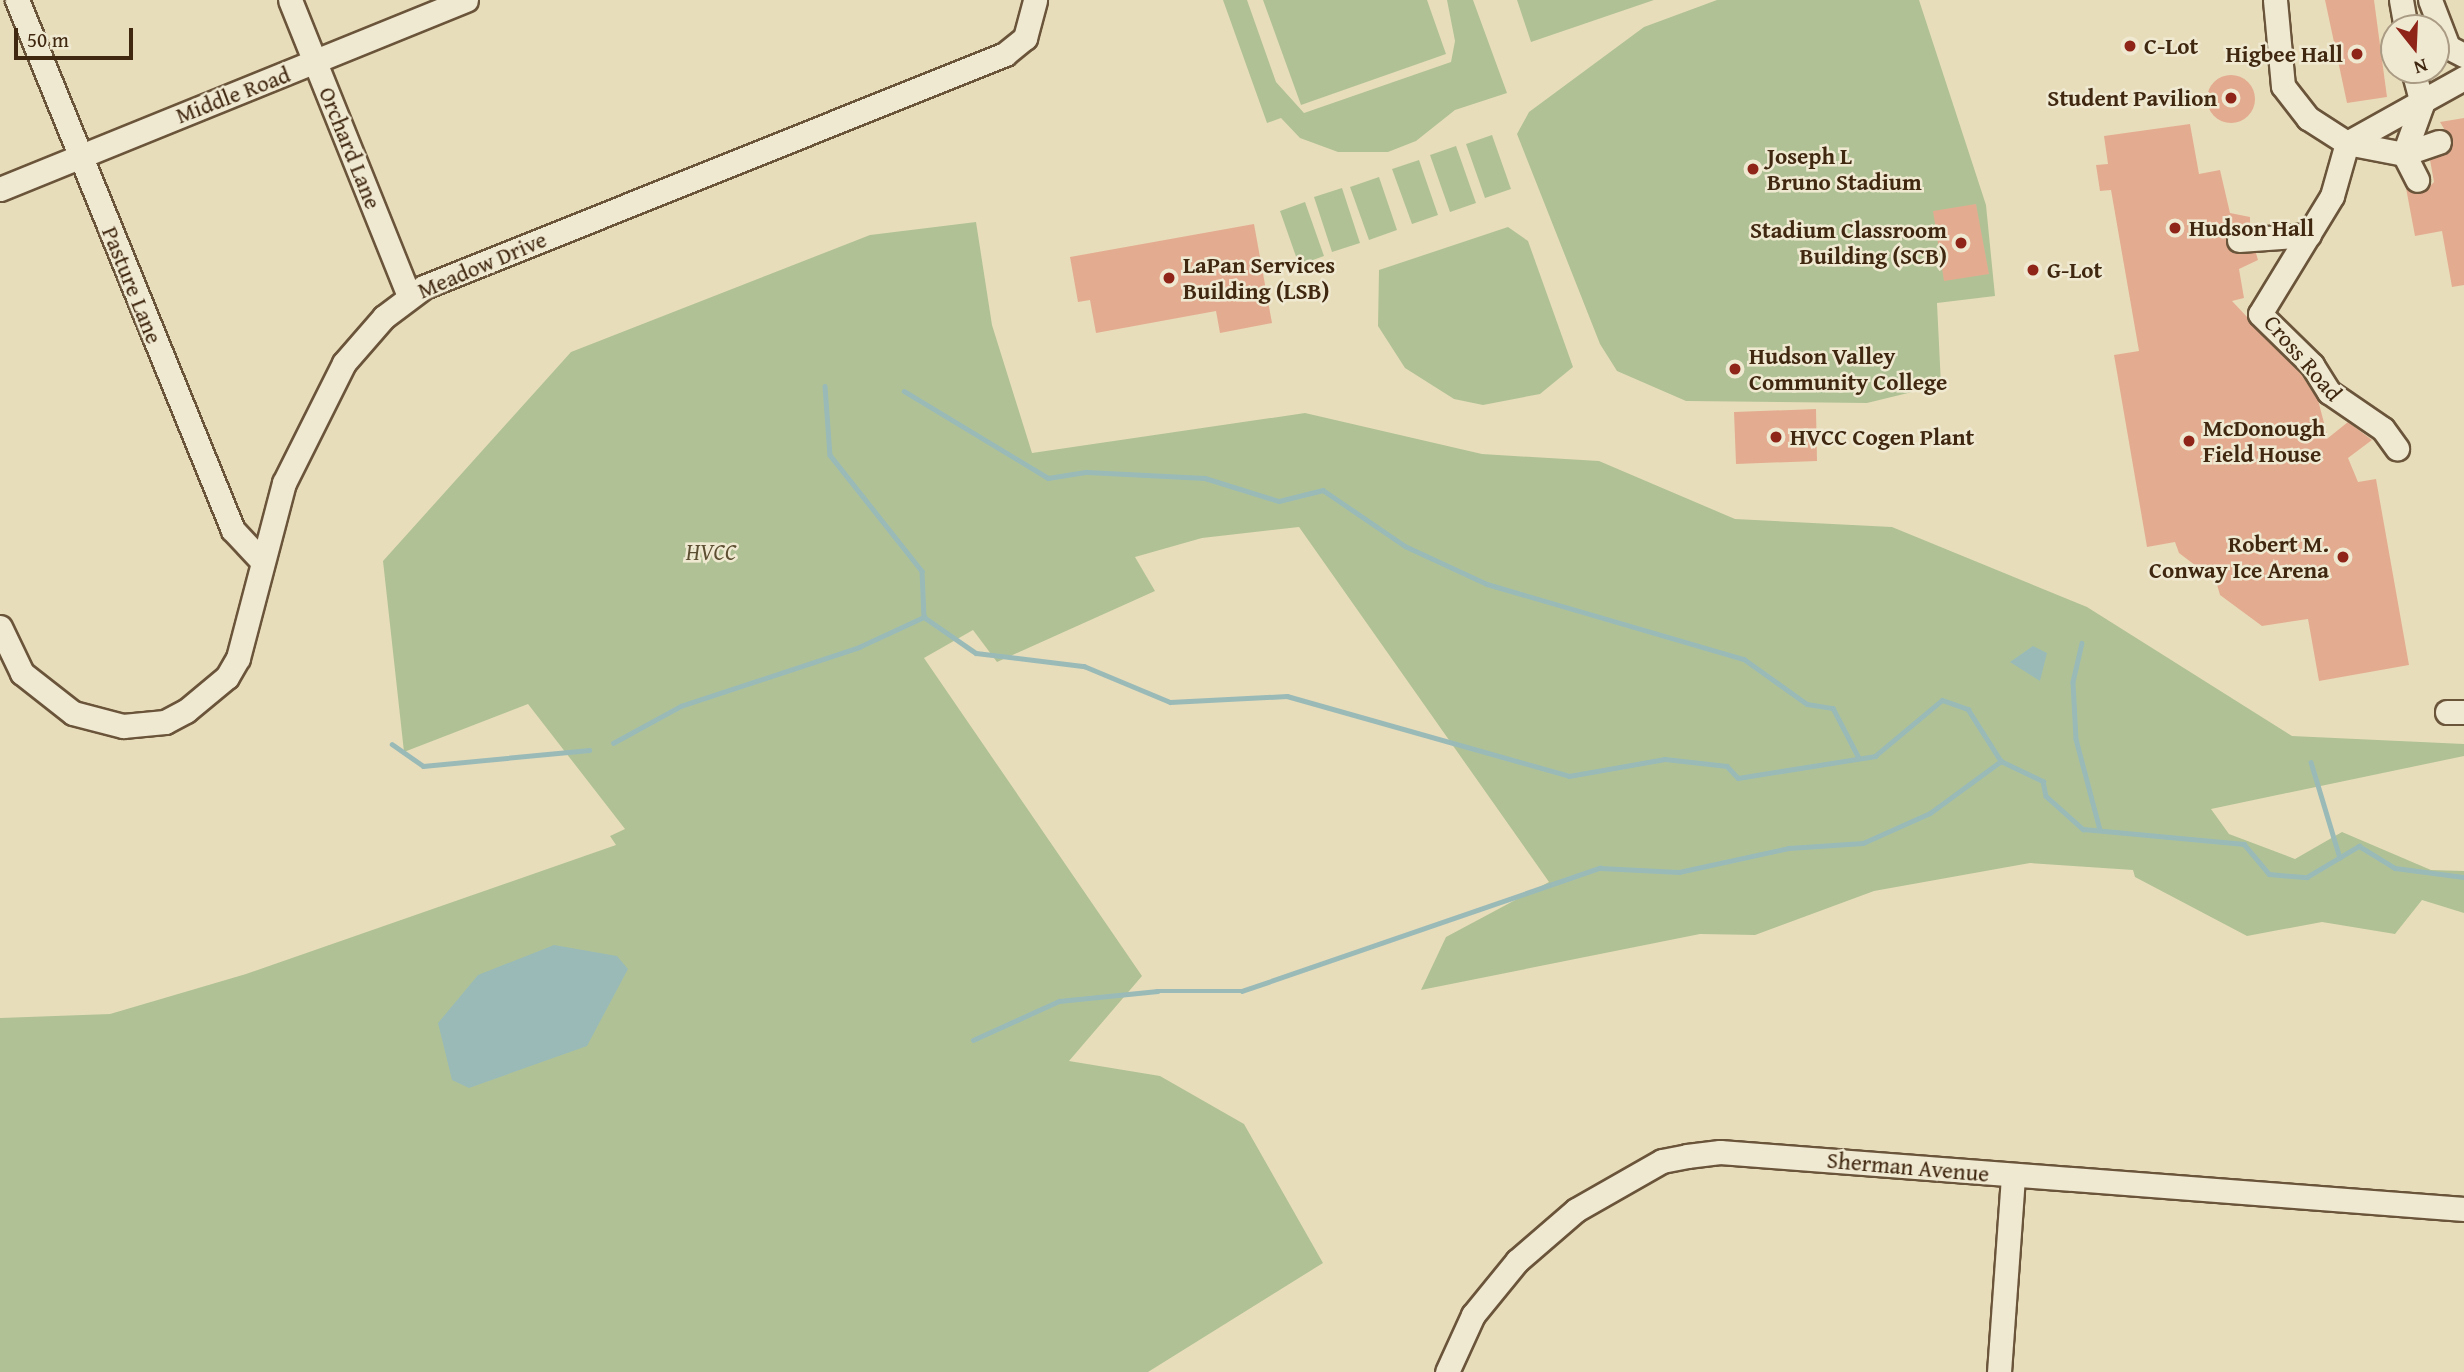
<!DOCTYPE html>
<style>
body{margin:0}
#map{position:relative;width:2464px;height:1372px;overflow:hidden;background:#e8ddba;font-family:"Gentium Book Plus",serif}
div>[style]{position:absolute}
.green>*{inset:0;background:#b0c295}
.water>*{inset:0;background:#9abab8}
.stream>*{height:4.5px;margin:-2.25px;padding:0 2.25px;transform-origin:2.25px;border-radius:2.25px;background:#9abab8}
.building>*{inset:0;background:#e3ac90}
.round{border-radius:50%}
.roads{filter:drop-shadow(2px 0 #6a543a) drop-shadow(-2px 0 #6a543a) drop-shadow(0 2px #6a543a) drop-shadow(0 -2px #6a543a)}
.minor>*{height:23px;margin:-11.5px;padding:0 11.5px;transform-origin:11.5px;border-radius:11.5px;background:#f0e9d2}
.dots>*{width:19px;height:19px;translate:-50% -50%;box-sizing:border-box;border:4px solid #f0e9d2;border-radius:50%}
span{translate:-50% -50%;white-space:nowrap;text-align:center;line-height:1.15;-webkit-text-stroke:5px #f0e9d2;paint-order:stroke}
.poi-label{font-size:23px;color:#402710;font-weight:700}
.left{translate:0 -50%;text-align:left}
.right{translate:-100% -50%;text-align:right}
.street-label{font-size:23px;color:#402710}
.park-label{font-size:23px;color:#5c4e31;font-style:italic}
.north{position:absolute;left:2380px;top:14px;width:70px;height:70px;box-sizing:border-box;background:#f0e9d2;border:2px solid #aa9b84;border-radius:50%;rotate:162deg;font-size:19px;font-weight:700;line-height:28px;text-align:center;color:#402710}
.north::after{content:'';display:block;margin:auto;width:24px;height:32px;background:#8f2418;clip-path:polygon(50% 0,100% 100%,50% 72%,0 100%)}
.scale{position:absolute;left:14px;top:28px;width:119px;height:32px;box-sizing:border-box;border:4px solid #402710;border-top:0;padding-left:9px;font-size:21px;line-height:24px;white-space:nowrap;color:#402710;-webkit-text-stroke:5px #f0e9d2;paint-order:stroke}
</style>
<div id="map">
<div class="green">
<div style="clip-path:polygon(1223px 0,1247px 0,1276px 82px,1304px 113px,1451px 62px,1455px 41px,1447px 0,1473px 0,1507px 93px,1455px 110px,1416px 141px,1388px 152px,1338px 152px,1300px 138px,1281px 118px,1267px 123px)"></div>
<div style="clip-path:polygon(1263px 0,1427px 0,1446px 54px,1301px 105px)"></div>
<div style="clip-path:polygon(1517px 0,1654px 0,1531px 42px)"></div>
<div style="clip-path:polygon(1717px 0,1919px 0,1986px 205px,1995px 296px,1937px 303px,1941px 385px,1867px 403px,1686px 401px,1617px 371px,1600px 344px,1517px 134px,1529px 112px,1644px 27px)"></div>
<div style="clip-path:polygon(1492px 135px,1511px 189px,1485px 198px,1466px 144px)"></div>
<div style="clip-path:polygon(1456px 146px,1476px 203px,1450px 212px,1430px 155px)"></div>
<div style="clip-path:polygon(1419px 160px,1438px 215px,1412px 224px,1392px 169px)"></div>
<div style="clip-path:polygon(1379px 177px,1397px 230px,1369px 240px,1350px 187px)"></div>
<div style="clip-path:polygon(1342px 188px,1360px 243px,1332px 252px,1314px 197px)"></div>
<div style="clip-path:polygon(1305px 202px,1324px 256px,1299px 265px,1280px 211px)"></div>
<div style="clip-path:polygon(976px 222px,992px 325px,1032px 453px,1305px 413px,1482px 454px,1599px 461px,1735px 519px,1892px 527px,2087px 607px,2292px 736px,2464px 744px,2464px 756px,2211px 809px,2229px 834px,2295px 859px,2342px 832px,2431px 870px,2464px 871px,2464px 913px,2422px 900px,2395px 934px,2322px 922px,2247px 936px,2135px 877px,2133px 870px,2030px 863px,1874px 891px,1755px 935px,1700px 934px,1421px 990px,1446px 937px,1549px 882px,1299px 527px,1202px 538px,1135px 557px,1155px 591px,997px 662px,973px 630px,924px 658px,1142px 976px,1069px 1061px,1160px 1076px,1244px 1124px,1323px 1263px,1148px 1372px,0 1372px,0 1018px,110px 1014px,246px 974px,616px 845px,610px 836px,625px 829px,528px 704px,404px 752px,383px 561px,571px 352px,870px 235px)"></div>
<div style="clip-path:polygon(1508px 227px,1528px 241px,1573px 367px,1540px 394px,1483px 405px,1454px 399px,1405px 368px,1378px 326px,1379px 270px)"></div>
</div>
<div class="water">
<div style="clip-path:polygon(2033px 646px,2047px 653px,2040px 681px,2010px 662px)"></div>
<div style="clip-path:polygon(554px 945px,617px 956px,628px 969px,587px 1046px,469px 1088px,452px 1080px,438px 1023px,478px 975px)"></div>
</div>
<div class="stream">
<div style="left:825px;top:386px;width:69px;rotate:85.9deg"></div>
<div style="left:830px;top:455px;width:148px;rotate:51.6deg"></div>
<div style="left:922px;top:571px;width:46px;rotate:87.5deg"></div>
<div style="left:904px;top:391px;width:168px;rotate:31.1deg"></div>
<div style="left:1048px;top:478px;width:39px;rotate:-9deg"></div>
<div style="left:1087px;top:472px;width:118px;rotate:2.9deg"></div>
<div style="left:1205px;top:478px;width:77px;rotate:17.3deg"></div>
<div style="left:1279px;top:501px;width:45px;rotate:-14deg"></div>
<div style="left:1323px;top:490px;width:99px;rotate:34.3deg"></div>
<div style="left:1405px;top:546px;width:90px;rotate:24.9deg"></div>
<div style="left:1487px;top:584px;width:268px;rotate:16.3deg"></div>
<div style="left:1744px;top:659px;width:77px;rotate:35.5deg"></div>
<div style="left:1807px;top:704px;width:26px;rotate:9deg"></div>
<div style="left:1833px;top:708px;width:56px;rotate:62.5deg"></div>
<div style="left:2082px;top:643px;width:40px;rotate:103deg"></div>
<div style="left:2073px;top:682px;width:57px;rotate:87deg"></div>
<div style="left:2076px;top:739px;width:94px;rotate:75.2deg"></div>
<div style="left:613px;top:743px;width:77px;rotate:-28.6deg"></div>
<div style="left:681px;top:706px;width:188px;rotate:-18.3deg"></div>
<div style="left:859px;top:647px;width:72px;rotate:-24.8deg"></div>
<div style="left:924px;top:617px;width:63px;rotate:34.7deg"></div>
<div style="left:976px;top:653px;width:109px;rotate:6.9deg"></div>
<div style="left:1084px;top:666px;width:93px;rotate:22.7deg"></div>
<div style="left:1170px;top:702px;width:117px;rotate:-2.9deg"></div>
<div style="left:1287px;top:696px;width:293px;rotate:15.8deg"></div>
<div style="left:1569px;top:776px;width:97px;rotate:-10deg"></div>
<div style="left:1665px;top:759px;width:62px;rotate:6.4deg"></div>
<div style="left:1727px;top:766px;width:16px;rotate:47deg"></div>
<div style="left:1738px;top:778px;width:139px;rotate:-9.1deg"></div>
<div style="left:1875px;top:756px;width:87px;rotate:-39.9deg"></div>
<div style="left:1942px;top:700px;width:28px;rotate:19deg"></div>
<div style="left:1968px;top:709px;width:62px;rotate:57.6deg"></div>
<div style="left:2001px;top:761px;width:47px;rotate:25.5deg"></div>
<div style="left:2043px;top:781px;width:15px;rotate:79deg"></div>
<div style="left:2046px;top:796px;width:50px;rotate:41.7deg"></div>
<div style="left:2083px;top:829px;width:162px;rotate:5.3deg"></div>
<div style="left:2244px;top:844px;width:39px;rotate:50deg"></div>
<div style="left:2269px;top:874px;width:38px;rotate:5deg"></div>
<div style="left:2307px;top:877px;width:61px;rotate:-30.8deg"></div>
<div style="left:2359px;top:846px;width:42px;rotate:31.4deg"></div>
<div style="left:2395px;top:868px;width:70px;rotate:7.4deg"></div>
<div style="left:392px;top:744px;width:38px;rotate:35deg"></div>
<div style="left:423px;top:766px;width:167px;rotate:-5.5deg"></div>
<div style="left:2311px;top:762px;width:100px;rotate:73.2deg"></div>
<div style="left:973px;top:1040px;width:94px;rotate:-24.4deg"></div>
<div style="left:1059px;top:1001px;width:99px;rotate:-5.8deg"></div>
<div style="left:1157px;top:991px;width:85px"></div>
<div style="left:1242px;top:991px;width:379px;rotate:-19deg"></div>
<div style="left:1600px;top:868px;width:79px;rotate:2.9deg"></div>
<div style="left:1679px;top:872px;width:113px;rotate:-12.3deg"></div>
<div style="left:1789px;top:848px;width:74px;rotate:-3.9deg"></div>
<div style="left:1863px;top:843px;width:73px;rotate:-24.1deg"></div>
<div style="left:1930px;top:813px;width:88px;rotate:-36.2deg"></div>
</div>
<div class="building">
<div style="clip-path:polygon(2325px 0,2374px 0,2387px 97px,2347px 103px)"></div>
<div class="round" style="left:2207px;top:75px;width:48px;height:48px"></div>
<div style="clip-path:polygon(2464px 118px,2464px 285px,2452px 287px,2442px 231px,2415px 236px,2406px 188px,2423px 193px,2434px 182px,2430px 160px,2453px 144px,2440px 122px)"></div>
<div style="clip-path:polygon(2190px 124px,2199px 174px,2220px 170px,2230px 213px,2250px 217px,2250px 225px,2226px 235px,2232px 252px,2256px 253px,2258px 260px,2239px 269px,2244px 298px,2232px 301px,2301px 374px,2318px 400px,2328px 438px,2348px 422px,2372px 440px,2348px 458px,2358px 482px,2376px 479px,2409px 665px,2319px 681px,2308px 619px,2262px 626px,2220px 595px,2216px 581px,2179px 553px,2175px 542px,2147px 547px,2114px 355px,2139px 351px,2111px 190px,2100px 191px,2096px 165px,2108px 164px,2104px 136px)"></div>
<div style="clip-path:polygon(1976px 204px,1989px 274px,1944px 281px,1933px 211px)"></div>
<div style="clip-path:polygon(1254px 224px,1272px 323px,1220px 333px,1216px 311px,1096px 333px,1090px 300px,1078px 302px,1070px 257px)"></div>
<div style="clip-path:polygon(1816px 409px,1817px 461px,1736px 464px,1734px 412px)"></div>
</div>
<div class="roads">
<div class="minor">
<div style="left:17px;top:0;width:572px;rotate:67.83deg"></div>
<div style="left:233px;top:530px;width:41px;rotate:47deg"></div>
<div style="left:290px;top:0;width:319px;rotate:68.1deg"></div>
<div style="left:2275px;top:0;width:86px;rotate:84.7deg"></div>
<div style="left:2283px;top:86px;width:41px;rotate:52deg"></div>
<div style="left:2308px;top:118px;width:46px;rotate:32.7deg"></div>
<div style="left:2347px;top:143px;width:55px;rotate:105.8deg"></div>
<div style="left:2332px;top:196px;width:138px;rotate:121.4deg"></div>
<div style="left:2260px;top:314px;width:73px;rotate:44.4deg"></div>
<div style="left:2312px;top:365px;width:32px;rotate:58deg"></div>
<div style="left:2329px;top:392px;width:65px;rotate:34.4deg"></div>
<div style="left:2383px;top:429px;width:24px;rotate:54deg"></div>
<div style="left:2401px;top:0;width:28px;rotate:80deg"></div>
<div style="left:2430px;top:0;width:50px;rotate:69deg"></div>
<div style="left:2448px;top:47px;width:18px;rotate:27deg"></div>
<div style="left:2413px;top:70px;width:35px;rotate:75deg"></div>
<div style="left:2422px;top:104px;width:53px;rotate:109.8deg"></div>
<div style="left:2404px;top:154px;width:29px;rotate:63deg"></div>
<div style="left:2347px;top:143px;width:134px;rotate:-29.1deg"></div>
<div style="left:2347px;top:143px;width:58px;rotate:10.9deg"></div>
<div style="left:2404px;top:154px;width:37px;rotate:-19deg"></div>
<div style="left:0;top:189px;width:503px;rotate:-22.08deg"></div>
<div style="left:2239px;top:240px;width:70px;rotate:-4.1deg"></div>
<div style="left:0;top:627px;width:51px;rotate:64.4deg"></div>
<div style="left:22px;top:673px;width:65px;rotate:38.1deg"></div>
<div style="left:73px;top:713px;width:52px;rotate:14.6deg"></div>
<div style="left:123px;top:726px;width:42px;rotate:-5.4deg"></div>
<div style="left:165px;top:722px;width:24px;rotate:-28deg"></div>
<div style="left:186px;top:711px;width:53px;rotate:-39.7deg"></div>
<div style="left:227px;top:677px;width:22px;rotate:-60deg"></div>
<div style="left:238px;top:658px;width:181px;rotate:-75.3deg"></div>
<div style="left:284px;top:483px;width:134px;rotate:-63.4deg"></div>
<div style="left:344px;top:363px;width:61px;rotate:-49deg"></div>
<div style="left:384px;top:317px;width:50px;rotate:-36.9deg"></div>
<div style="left:424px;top:287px;width:626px;rotate:-21.85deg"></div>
<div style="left:1005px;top:54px;width:26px;rotate:-39deg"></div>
<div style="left:1025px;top:38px;width:39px;rotate:-75deg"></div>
<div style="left:2447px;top:712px;width:17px"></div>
<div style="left:1447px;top:1372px;width:63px;rotate:-65.5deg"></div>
<div style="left:1473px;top:1315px;width:70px;rotate:-50.8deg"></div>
<div style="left:1517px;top:1261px;width:78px;rotate:-40.8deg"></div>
<div style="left:1576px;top:1210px;width:99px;rotate:-29.7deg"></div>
<div style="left:1662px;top:1161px;width:25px;rotate:-11deg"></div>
<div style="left:1687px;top:1156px;width:33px;rotate:-7deg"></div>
<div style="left:1720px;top:1152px;width:746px;rotate:4.38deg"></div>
<div style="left:1999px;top:1372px;width:196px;rotate:-85.9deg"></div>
</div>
</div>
<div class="dots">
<div style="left:2130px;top:46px;background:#8f2418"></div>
<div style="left:2357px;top:54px;background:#8f2418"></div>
<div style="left:2231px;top:98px;background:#8f2418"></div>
<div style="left:1753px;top:169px;background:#8f2418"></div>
<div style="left:2175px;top:228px;background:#8f2418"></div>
<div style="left:1961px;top:243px;background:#8f2418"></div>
<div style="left:2033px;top:270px;background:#8f2418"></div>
<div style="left:1169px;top:278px;background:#8f2418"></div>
<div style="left:1735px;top:369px;background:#8f2418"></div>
<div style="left:1776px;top:437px;background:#8f2418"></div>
<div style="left:2189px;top:441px;background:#8f2418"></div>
<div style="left:2343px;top:557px;background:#8f2418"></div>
</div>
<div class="poi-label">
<span class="left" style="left:2144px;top:46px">C-Lot</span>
<span class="right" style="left:2343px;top:54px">Higbee Hall</span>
<span class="right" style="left:2217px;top:98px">Student Pavilion</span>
<span class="left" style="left:1767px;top:169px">Joseph L<br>Bruno Stadium</span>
<span class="left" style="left:2189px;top:228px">Hudson Hall</span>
<span class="right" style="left:1947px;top:243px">Stadium Classroom<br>Building (SCB)</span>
<span class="left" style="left:1183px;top:278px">LaPan Services<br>Building (LSB)</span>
<span class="left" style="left:2047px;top:270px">G-Lot</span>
<span class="left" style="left:1749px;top:369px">Hudson Valley<br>Community College</span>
<span class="left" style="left:2203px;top:441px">McDonough<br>Field House</span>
<span class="left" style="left:1790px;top:437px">HVCC Cogen Plant</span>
<span class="right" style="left:2329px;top:557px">Robert M.<br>Conway Ice Arena</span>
</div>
<div class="street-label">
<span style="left:233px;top:95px;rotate:-21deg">Middle Road</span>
<span style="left:350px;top:148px;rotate:68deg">Orchard Lane</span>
<span style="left:482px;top:265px;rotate:-23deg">Meadow Drive</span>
<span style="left:132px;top:285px;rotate:68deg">Pasture Lane</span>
<span style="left:2303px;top:358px;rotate:49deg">Cross Road</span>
<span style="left:1908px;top:1167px;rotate:5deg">Sherman Avenue</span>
</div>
<div class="park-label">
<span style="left:711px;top:552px">HVCC</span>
</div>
<div class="north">N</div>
<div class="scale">50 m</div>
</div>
